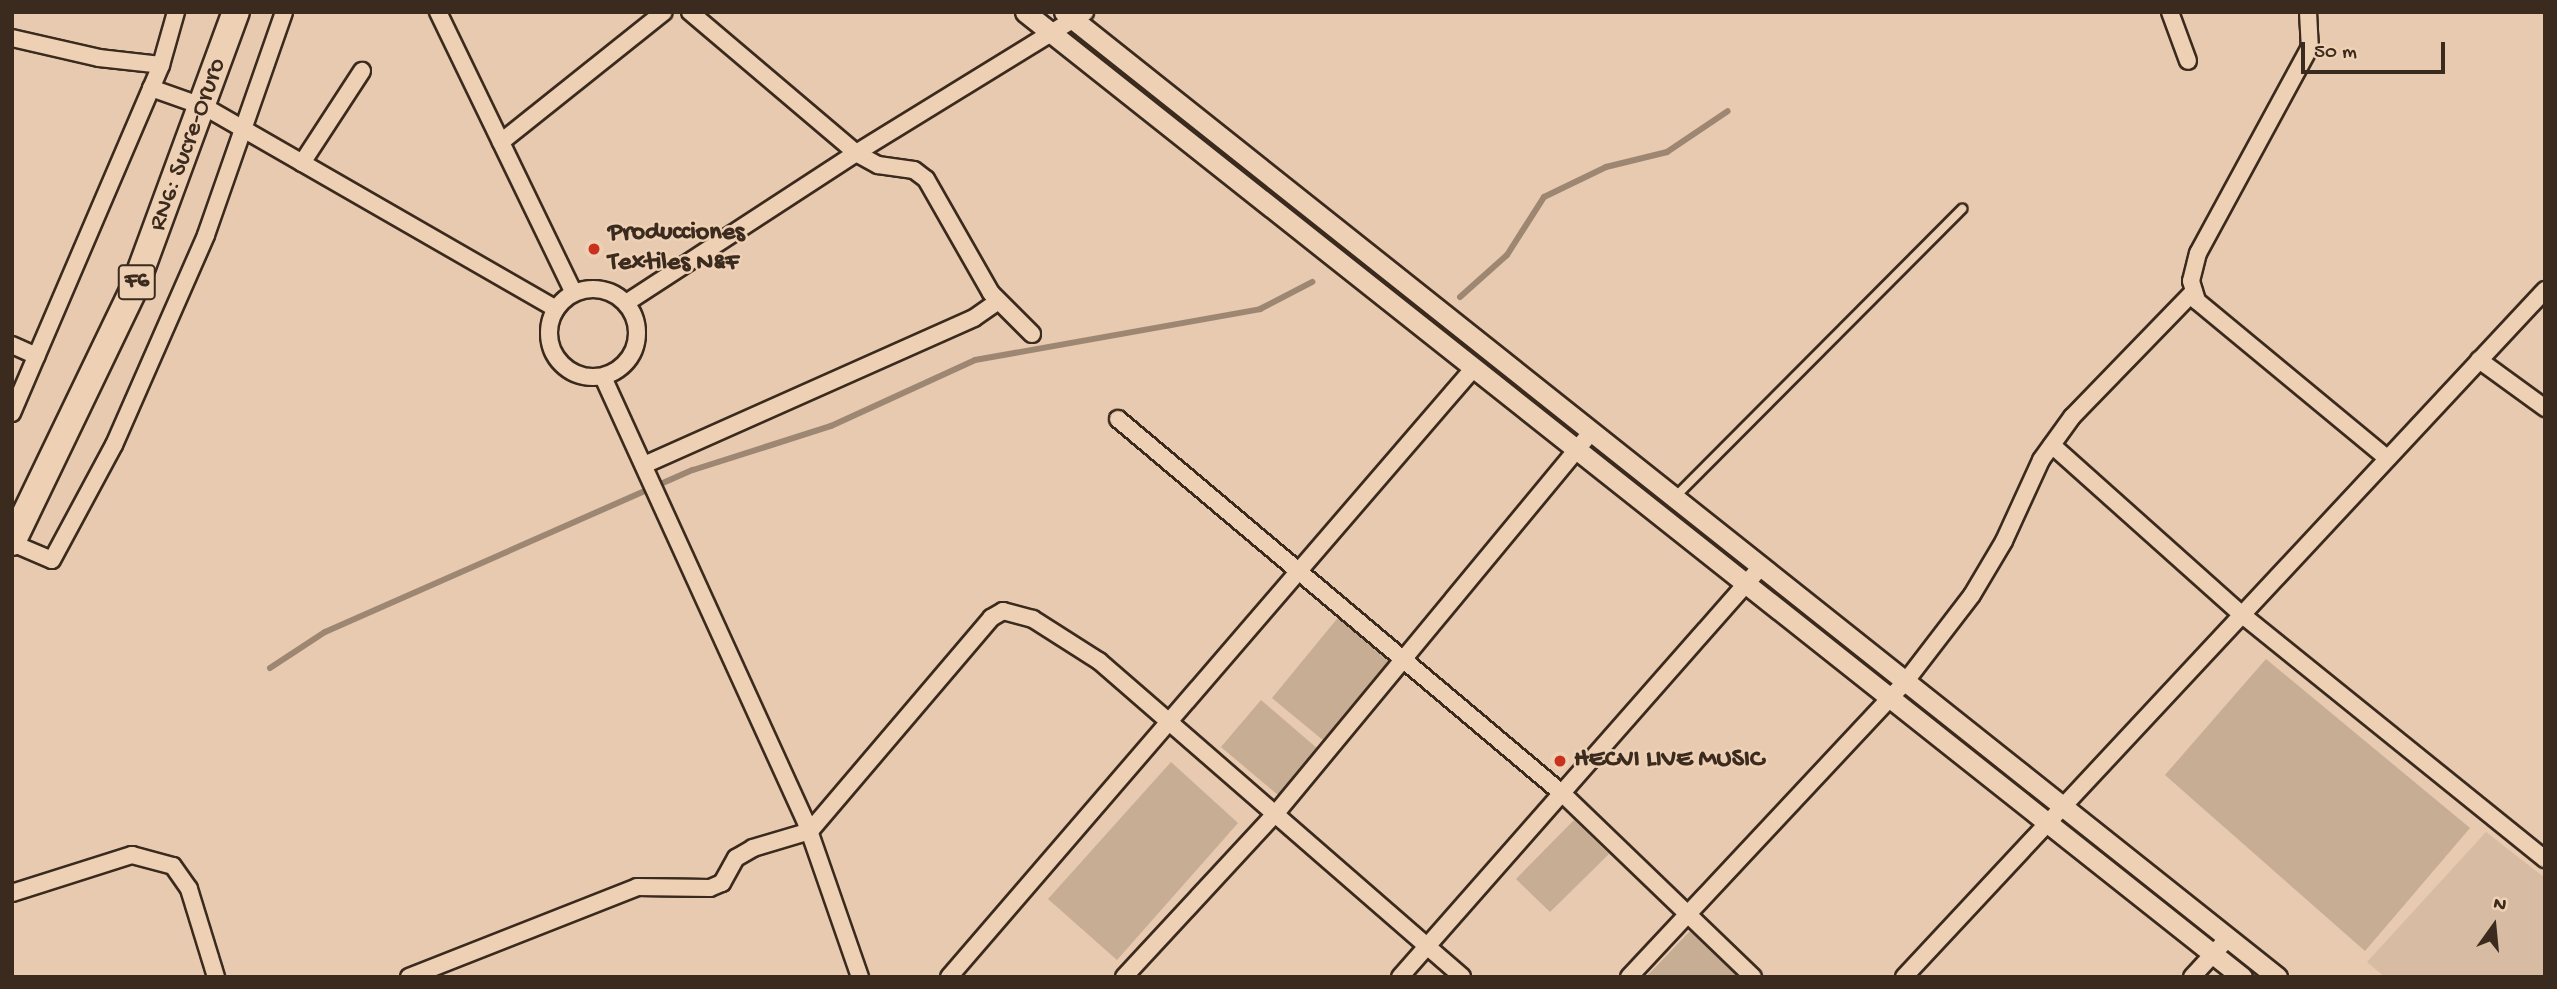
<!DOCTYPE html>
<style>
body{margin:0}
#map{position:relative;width:2557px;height:989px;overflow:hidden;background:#e7caaf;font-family:"Gochi Hand",sans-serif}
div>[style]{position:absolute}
.built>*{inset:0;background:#d7bba2}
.green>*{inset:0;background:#c7ad94}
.stream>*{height:6px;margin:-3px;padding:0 3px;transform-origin:3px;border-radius:3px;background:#9d8772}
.roads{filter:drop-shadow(2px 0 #3b2a1e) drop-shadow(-2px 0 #3b2a1e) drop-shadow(0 2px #3b2a1e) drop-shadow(0 -2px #3b2a1e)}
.service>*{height:8px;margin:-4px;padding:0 4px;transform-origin:4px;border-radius:4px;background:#eed1b5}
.minor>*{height:16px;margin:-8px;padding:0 8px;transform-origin:8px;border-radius:8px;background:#eed1b5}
.minor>.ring{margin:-8px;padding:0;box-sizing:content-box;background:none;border:16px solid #eed1b5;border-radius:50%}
.tertiary>*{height:19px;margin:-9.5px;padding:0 9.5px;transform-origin:9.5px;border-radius:9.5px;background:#eed1b5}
.trunk>*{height:26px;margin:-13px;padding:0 13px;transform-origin:13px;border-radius:13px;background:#eed1b5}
.dots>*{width:19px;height:19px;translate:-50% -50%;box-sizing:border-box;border:4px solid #eed1b5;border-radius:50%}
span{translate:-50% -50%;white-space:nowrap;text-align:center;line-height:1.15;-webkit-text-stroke:5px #eed1b5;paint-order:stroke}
.shield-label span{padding:2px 5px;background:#eed1b5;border:2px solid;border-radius:5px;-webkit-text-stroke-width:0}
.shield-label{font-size:24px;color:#3b2a1e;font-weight:700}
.street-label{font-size:26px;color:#3b2a1e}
.poi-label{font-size:26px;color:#3b2a1e;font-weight:700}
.left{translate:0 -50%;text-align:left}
.frame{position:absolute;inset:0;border:14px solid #3b2a1e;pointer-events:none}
.north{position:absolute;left:2459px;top:891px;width:70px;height:70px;-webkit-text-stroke:5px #eed1b5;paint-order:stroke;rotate:15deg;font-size:19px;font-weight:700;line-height:28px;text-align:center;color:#3b2a1e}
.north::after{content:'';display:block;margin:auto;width:24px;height:32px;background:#3b2a1e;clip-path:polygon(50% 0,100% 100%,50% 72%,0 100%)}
.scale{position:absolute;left:2301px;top:42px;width:144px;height:32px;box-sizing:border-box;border:4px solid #3b2a1e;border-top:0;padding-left:9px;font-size:21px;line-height:24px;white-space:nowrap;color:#3b2a1e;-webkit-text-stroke:5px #eed1b5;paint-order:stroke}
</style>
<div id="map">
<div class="built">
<div style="clip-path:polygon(2486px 832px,2545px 878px,2545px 977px,2385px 977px,2367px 962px)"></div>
</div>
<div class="green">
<div style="clip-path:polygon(1341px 614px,1393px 657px,1324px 741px,1272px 698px)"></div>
<div style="clip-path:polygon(2266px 659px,2470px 828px,2365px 951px,2165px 775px)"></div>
<div style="clip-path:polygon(1261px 700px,1318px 749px,1278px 795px,1221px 747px)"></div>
<div style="clip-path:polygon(1171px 762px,1238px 823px,1117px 960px,1048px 899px)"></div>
<div style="clip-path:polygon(1574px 820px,1609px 854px,1550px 912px,1516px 879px)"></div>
<div style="clip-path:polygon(1690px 931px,1738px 977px,1646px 977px)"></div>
</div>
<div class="stream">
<div style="left:1460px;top:297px;width:63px;rotate:-41.8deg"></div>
<div style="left:1507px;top:255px;width:69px;rotate:-57.5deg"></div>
<div style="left:1544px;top:197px;width:69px;rotate:-25.8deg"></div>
<div style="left:1606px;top:167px;width:63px;rotate:-13.8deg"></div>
<div style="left:1667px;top:152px;width:73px;rotate:-33.9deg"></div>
<div style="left:270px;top:668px;width:66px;rotate:-33.2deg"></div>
<div style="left:325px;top:632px;width:402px;rotate:-23.8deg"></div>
<div style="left:693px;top:470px;width:145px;rotate:-17.7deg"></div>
<div style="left:831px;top:426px;width:158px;rotate:-24.6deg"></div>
<div style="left:975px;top:360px;width:290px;rotate:-10.1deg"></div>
<div style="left:1260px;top:309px;width:59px;rotate:-27.4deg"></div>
</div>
<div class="roads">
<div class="service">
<div style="left:1675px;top:497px;width:407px;rotate:-45.1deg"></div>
</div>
<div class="minor">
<div style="left:438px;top:12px;width:312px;rotate:64.2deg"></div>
<div style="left:690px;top:12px;width:218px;rotate:40.3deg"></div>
<div style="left:856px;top:153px;width:25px;rotate:29deg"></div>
<div style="left:878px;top:165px;width:36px;rotate:8deg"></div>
<div style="left:914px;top:170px;width:15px;rotate:37deg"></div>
<div style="left:926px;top:179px;width:131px;rotate:60.3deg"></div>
<div style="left:991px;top:293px;width:58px;rotate:45deg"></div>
<div style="left:2170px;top:12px;width:52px;rotate:69.8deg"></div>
<div style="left:2308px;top:12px;width:35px;rotate:87deg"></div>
<div style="left:2310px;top:47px;width:234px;rotate:118.5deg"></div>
<div style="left:2198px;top:253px;width:29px;rotate:104deg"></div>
<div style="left:2191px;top:281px;width:21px;rotate:73deg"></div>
<div style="left:2197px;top:301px;width:246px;rotate:39.6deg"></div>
<div style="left:12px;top:38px;width:89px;rotate:12.9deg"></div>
<div style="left:99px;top:58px;width:62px;rotate:6.4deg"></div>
<div style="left:151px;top:88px;width:57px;rotate:19.4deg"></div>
<div style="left:205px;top:107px;width:405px;rotate:29.9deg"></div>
<div style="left:501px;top:142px;width:208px;rotate:-38.6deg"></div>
<div style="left:302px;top:163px;width:110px;rotate:-56.9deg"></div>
<div class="ring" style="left:549px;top:289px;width:72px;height:72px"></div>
<div style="left:626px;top:303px;width:275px;rotate:-33.1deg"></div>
<div style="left:856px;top:153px;width:269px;rotate:-31.6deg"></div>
<div style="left:12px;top:345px;width:27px;rotate:24deg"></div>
<div style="left:2479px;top:360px;width:82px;rotate:36deg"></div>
<div style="left:603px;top:377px;width:489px;rotate:65.5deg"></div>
<div style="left:806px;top:822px;width:164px;rotate:70.8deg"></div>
<div style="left:12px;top:413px;width:379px;rotate:-66.8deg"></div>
<div style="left:161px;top:65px;width:55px;rotate:-74.2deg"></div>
<div style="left:1118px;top:419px;width:583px;rotate:40.13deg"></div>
<div style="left:1564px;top:795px;width:262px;rotate:43.9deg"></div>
<div style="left:2052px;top:445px;width:252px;rotate:41.8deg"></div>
<div style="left:2240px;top:613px;width:392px;rotate:38.9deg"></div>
<div style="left:644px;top:465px;width:361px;rotate:-24deg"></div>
<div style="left:974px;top:318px;width:29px;rotate:-35deg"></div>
<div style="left:12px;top:543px;width:43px;rotate:23deg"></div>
<div style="left:52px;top:560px;width:131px;rotate:-61.7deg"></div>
<div style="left:114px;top:445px;width:229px;rotate:-66.3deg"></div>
<div style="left:206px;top:235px;width:236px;rotate:-70.7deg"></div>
<div style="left:12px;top:893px;width:126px;rotate:-17.6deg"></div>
<div style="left:132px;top:855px;width:42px;rotate:15deg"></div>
<div style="left:173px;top:866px;width:28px;rotate:55deg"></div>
<div style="left:189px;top:889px;width:92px;rotate:72.9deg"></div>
<div style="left:409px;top:977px;width:245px;rotate:-21.5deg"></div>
<div style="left:637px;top:887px;width:73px;rotate:0.8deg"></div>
<div style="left:710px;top:888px;width:13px;rotate:-23deg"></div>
<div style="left:722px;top:883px;width:29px;rotate:-61deg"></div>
<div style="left:736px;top:858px;width:20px;rotate:-30deg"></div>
<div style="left:753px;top:848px;width:59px;rotate:-16.6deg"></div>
<div style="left:810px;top:831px;width:280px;rotate:-49.6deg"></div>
<div style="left:991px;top:618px;width:14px;rotate:-30deg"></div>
<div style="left:1003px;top:611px;width:31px;rotate:15deg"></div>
<div style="left:1033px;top:619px;width:78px;rotate:32.5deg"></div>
<div style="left:1099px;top:661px;width:481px;rotate:41deg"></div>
<div style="left:949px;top:977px;width:801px;rotate:-49.25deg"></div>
<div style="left:1124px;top:977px;width:225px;rotate:-47.2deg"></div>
<div style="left:1277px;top:812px;width:492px;rotate:-50.4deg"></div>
<div style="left:1400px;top:977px;width:545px;rotate:-48.65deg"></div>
<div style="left:1629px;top:977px;width:405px;rotate:-46.9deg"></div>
<div style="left:1906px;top:681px;width:108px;rotate:-52.5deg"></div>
<div style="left:1972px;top:595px;width:63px;rotate:-59.3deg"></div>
<div style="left:2004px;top:541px;width:89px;rotate:-65.4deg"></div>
<div style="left:2041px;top:460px;width:53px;rotate:-54.2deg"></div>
<div style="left:2072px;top:417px;width:175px;rotate:-45.9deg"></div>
<div style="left:1904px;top:977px;width:940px;rotate:-46.98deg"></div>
<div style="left:2192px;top:977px;width:53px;rotate:-47.3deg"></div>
</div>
<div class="tertiary">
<div style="left:1025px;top:12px;width:1553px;rotate:38.41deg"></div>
<div style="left:1064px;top:12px;width:1550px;rotate:38.5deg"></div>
</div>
<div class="trunk">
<div style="left:12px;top:542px;width:284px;rotate:-64.3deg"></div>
<div style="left:135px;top:286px;width:292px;rotate:-69.8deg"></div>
</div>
</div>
<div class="dots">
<div style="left:594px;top:249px;background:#c8321e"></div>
<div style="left:1560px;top:761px;background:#c8321e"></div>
</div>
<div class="shield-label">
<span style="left:137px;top:282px">F6</span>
</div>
<div class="street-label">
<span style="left:189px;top:145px;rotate:-70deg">RN6: Sucre-Oruro</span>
</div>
<div class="poi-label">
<span class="left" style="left:608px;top:249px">Producciones<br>Textiles N&amp;F</span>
<span class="left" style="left:1574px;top:761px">HECVI LIVE MUSIC</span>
</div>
<div class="frame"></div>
<div class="north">N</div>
<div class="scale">50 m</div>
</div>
